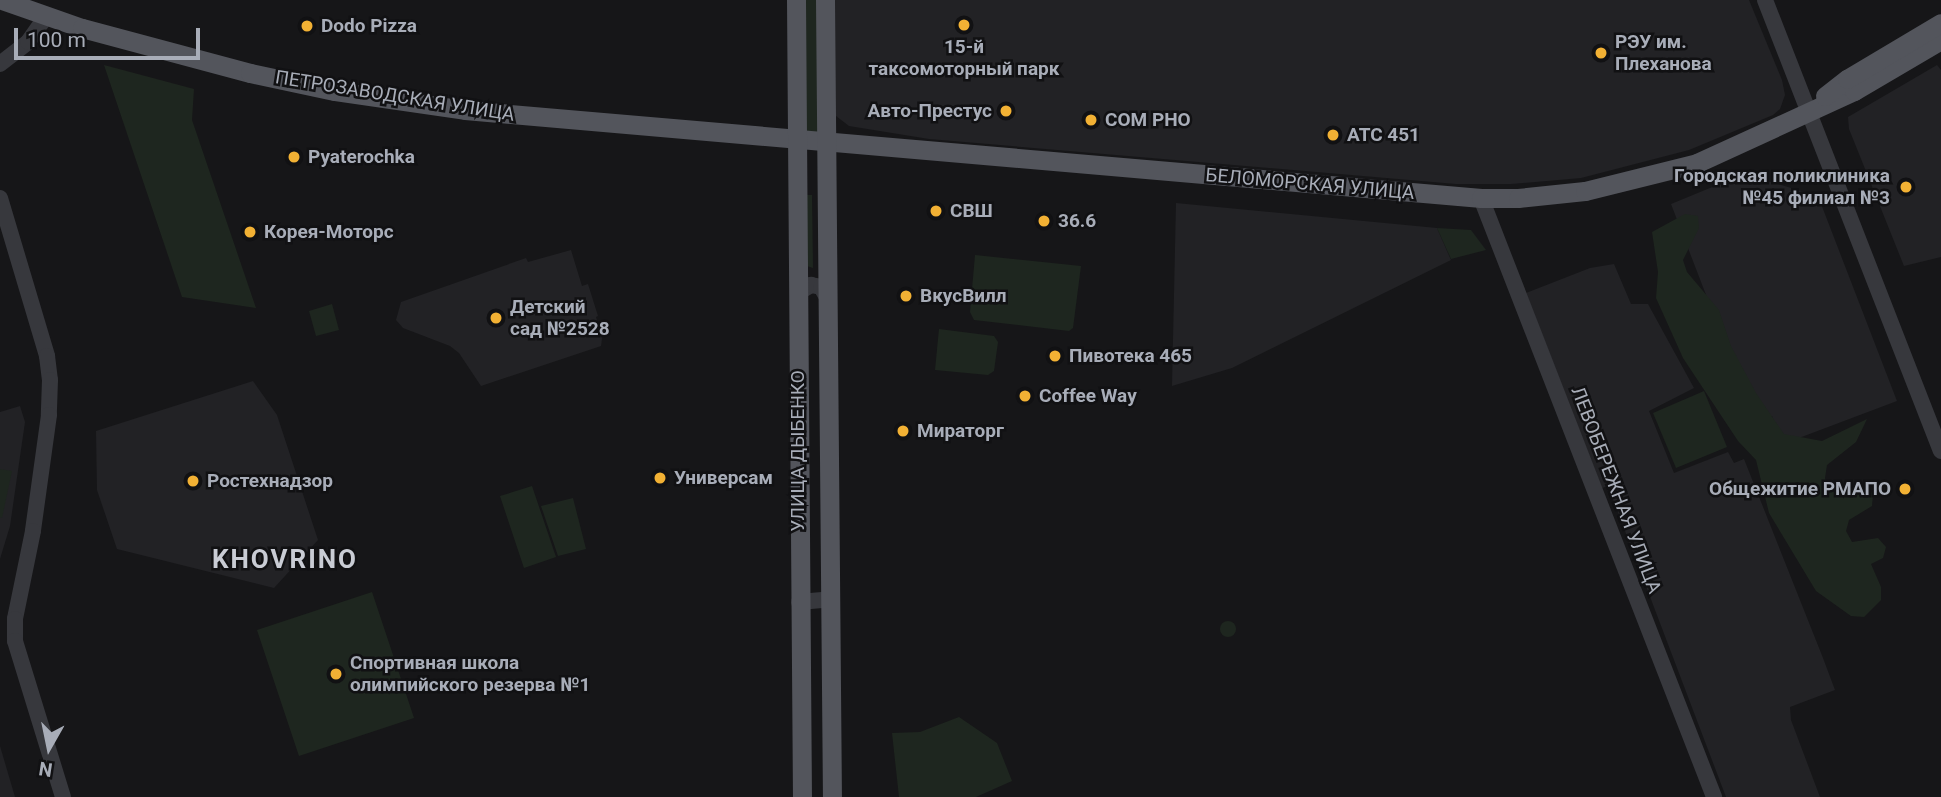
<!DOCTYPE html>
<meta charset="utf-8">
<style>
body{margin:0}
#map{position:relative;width:1941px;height:797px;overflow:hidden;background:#161618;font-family:Roboto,sans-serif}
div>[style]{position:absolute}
.built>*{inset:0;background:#222225}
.green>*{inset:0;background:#1e261f}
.round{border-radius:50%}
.minor>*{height:16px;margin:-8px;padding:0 8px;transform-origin:8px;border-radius:8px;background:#37383d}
.major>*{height:19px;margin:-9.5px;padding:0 9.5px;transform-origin:9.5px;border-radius:9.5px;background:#53555c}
.dots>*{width:19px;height:19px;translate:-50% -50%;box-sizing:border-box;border:4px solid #111113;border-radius:50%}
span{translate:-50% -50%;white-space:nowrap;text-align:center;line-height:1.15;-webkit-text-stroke:5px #111113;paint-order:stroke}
.poi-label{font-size:19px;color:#a8adb8;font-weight:700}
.left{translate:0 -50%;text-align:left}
.right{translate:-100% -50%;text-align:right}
.street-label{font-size:19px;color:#a8adb8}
.district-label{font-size:26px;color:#c9ccd4;font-weight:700;letter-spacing:2px}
.north{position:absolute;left:14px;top:713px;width:70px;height:70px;-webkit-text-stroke:5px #111113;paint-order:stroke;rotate:189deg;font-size:19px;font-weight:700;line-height:28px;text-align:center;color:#a8adb8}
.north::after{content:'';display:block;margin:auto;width:24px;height:32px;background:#a8adb8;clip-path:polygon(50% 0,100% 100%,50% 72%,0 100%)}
.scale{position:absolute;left:14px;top:28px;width:186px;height:32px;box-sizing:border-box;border:4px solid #a8adb8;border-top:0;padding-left:9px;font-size:21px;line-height:24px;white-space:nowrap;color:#a8adb8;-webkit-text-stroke:5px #111113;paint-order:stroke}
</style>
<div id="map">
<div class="built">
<div style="clip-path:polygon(832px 0,1749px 0,1782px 80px,1785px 95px,1780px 109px,1773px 115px,1689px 150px,1581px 178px,1511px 184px,1456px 184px,929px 139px,849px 126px,836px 116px)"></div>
<div style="clip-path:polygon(1937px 65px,1941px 70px,1941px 257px,1904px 266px,1849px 129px,1848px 117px)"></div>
<div style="clip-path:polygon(1744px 174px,1818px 196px,1897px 401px,1783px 444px,1772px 416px,1755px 422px,1671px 204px)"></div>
<div style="clip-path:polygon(1176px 203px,1437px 228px,1451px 260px,1232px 368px,1172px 386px)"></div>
<div style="clip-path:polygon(571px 250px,582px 286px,588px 284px,598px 316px,596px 317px,602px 339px,601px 346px,481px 386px,459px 353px,450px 346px,403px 328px,396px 320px,401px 302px,526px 258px,528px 262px)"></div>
<div style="clip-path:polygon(1614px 264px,1631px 304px,1648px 304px,1694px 388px,1649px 411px,1674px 473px,1728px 452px,1734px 463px,1744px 459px,1823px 658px,1835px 690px,1790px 707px,1791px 720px,1820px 797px,1726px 797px,1608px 486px,1602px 488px,1526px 293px,1590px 268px)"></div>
<div style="clip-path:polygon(253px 381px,277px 415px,318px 540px,274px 588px,117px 549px,97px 490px,96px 431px)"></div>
<div style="clip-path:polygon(20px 406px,25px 422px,10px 526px,0 559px,0 412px)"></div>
<div style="clip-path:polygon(0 746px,15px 797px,0 797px)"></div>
</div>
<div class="green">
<div style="clip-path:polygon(796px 0,825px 0,828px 142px,797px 140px)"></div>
<div style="clip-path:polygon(104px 65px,194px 89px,192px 120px,256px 308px,182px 297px)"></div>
<div style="clip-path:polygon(804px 195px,812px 195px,813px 268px,807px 266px)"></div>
<div style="clip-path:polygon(1685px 214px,1698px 216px,1699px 228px,1683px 260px,1687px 272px,1719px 310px,1731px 346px,1756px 393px,1784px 434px,1822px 441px,1867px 419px,1856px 442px,1827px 465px,1825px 478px,1829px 491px,1841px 492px,1865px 485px,1873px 494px,1872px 506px,1849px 520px,1846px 531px,1852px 542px,1878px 538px,1886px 547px,1883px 558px,1871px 564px,1881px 587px,1881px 600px,1864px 617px,1851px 616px,1816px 591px,1769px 513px,1756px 460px,1738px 441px,1683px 358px,1656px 298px,1658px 272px,1652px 232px)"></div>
<div style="clip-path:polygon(1437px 228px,1471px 230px,1486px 250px,1451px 259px)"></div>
<div style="clip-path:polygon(975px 255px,1081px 266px,1073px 328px,1069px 331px,974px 320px,970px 312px)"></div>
<div style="clip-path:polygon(332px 304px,339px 330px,316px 336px,309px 311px)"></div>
<div style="clip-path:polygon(939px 329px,994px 336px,998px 342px,994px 371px,988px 375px,935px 370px)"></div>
<div style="clip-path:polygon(1704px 391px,1727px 447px,1676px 468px,1653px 413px)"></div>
<div style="clip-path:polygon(0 469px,12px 471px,2px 518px,0 517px)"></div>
<div style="clip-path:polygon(532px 486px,556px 557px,524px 568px,500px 496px)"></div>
<div style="clip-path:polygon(573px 498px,586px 549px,558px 556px,541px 506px)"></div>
<div style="clip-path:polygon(372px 592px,414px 718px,299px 756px,257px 630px)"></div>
<div class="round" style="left:1220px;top:621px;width:16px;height:16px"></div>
<div style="clip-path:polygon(959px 717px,997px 743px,1012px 781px,976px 797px,899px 797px,892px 733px,920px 732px)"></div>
</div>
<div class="minor">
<div style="left:1765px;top:0;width:484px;rotate:68.7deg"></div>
<div style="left:0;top:64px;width:36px;rotate:-38deg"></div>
<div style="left:28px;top:42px;width:32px;rotate:-55deg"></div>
<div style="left:0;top:198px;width:165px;rotate:73.4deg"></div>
<div style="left:47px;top:356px;width:24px;rotate:83deg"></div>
<div style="left:50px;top:380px;width:35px;rotate:92deg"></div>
<div style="left:49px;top:415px;width:117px;rotate:97.9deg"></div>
<div style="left:33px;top:531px;width:90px;rotate:101.6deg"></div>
<div style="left:15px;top:619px;width:22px;rotate:90deg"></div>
<div style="left:15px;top:641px;width:163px;rotate:72.9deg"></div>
<div style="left:1481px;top:198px;width:643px;rotate:68.74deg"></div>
<div style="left:798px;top:301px;width:10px;rotate:-73deg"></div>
<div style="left:801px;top:291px;width:12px;rotate:-31deg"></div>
<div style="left:811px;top:285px;width:10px;rotate:11deg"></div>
<div style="left:821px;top:287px;width:16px;rotate:60deg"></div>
<div style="left:799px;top:602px;width:32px;rotate:-5deg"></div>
</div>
<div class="major">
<div style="left:2px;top:0;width:85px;rotate:19.3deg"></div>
<div style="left:82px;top:28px;width:174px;rotate:15deg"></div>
<div style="left:250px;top:73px;width:87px;rotate:12deg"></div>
<div style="left:335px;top:91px;width:131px;rotate:8.3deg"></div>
<div style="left:465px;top:110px;width:1020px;rotate:4.95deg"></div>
<div style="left:1481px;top:198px;width:37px"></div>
<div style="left:1518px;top:198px;width:67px;rotate:-6deg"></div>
<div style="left:1585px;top:191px;width:115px;rotate:-14deg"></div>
<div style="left:1697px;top:163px;width:173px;rotate:-24.6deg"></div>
<div style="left:1854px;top:91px;width:101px;rotate:-30.4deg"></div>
<div style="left:796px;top:0;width:797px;rotate:89.57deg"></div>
<div style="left:825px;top:0;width:797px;rotate:89.5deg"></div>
<div style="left:1825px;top:96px;width:28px;rotate:-38deg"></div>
<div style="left:1847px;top:79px;width:109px;rotate:-30.8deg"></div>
</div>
<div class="dots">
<div style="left:964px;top:25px;background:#f2b134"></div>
<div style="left:307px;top:26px;background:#f2b134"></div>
<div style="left:1601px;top:53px;background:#f2b134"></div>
<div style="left:1006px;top:111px;background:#f2b134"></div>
<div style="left:1091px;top:120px;background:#f2b134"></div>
<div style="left:1333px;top:135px;background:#f2b134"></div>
<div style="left:294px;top:157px;background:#f2b134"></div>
<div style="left:1906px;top:187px;background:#f2b134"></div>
<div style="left:936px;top:211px;background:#f2b134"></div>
<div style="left:1044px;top:221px;background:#f2b134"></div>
<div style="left:250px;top:232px;background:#f2b134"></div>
<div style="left:906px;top:296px;background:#f2b134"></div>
<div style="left:496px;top:318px;background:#f2b134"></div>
<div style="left:1055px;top:356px;background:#f2b134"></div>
<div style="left:1025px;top:396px;background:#f2b134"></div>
<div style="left:903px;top:431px;background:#f2b134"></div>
<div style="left:660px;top:478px;background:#f2b134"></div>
<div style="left:193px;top:481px;background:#f2b134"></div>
<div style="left:1905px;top:489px;background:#f2b134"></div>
<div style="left:336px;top:674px;background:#f2b134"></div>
</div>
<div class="poi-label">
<span class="left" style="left:321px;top:26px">Dodo Pizza</span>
<span class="left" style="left:1615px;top:53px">РЭУ им.<br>Плеханова</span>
<span style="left:964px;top:58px">15-й<br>таксомоторный парк</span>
<span class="right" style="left:992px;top:111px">Авто-Престус</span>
<span class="left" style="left:1105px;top:120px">COM PHO</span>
<span class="left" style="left:1347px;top:135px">АТС 451</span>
<span class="left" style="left:308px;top:157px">Pyaterochka</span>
<span class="right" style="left:1890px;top:187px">Городская поликлиника<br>№45 филиал №3</span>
<span class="left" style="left:950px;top:211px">СВШ</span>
<span class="left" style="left:1058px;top:221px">36.6</span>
<span class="left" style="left:264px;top:232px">Корея-Моторс</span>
<span class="left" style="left:920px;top:296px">ВкусВилл</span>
<span class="left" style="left:510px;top:318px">Детский<br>сад №2528</span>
<span class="left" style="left:1069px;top:356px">Пивотека 465</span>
<span class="left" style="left:1039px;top:396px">Coffee Way</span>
<span class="left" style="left:917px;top:431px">Мираторг</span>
<span class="left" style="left:674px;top:478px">Универсам</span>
<span class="left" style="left:207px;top:481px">Ростехнадзор</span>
<span class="right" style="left:1891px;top:489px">Общежитие РМАПО</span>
<span class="left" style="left:350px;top:674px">Спортивная школа<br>олимпийского резерва №1</span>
</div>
<div class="street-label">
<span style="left:395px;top:96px;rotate:9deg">ПЕТРОЗАВОДСКАЯ УЛИЦА</span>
<span style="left:1310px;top:184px;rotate:5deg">БЕЛОМОРСКАЯ УЛИЦА</span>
<span style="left:798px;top:451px;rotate:-90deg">УЛИЦА ДЫБЕНКО</span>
<span style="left:1616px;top:490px;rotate:69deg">ЛЕВОБЕРЕЖНАЯ УЛИЦА</span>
</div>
<div class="district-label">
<span style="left:285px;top:560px">KHOVRINO</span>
</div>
<div class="north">N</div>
<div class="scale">100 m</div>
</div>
